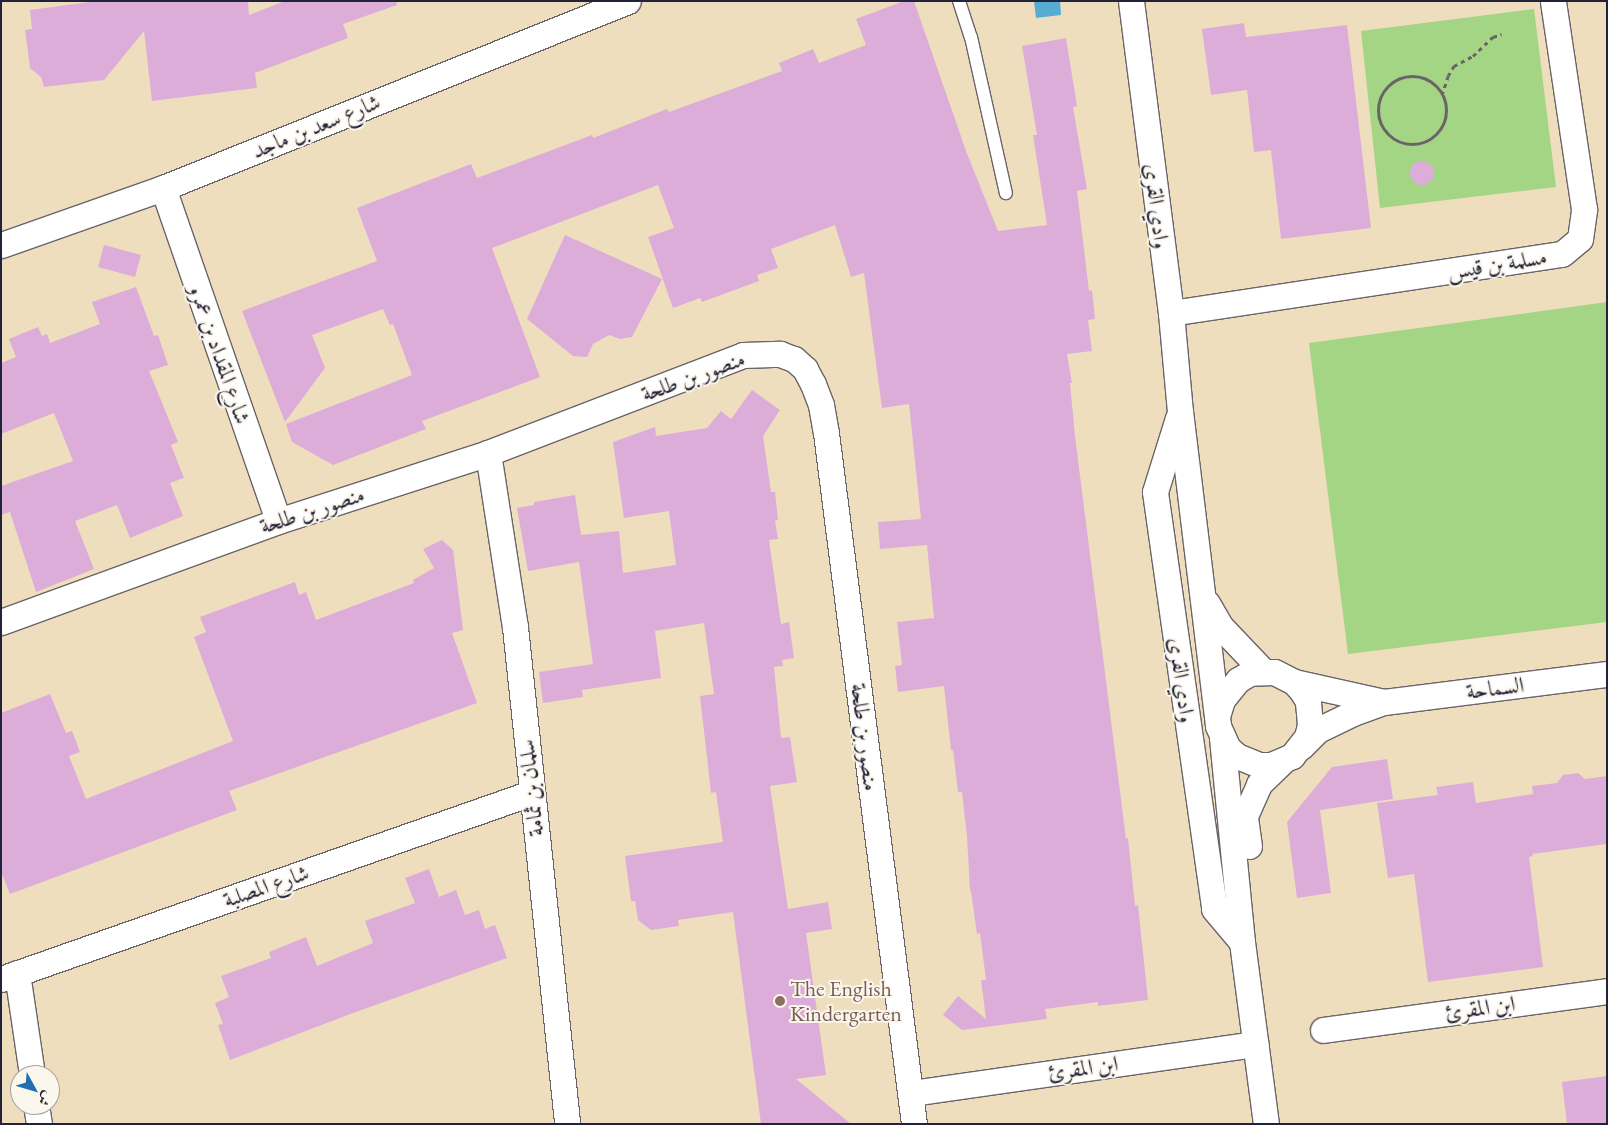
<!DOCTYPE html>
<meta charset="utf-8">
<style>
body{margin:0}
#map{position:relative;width:1608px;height:1125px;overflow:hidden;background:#efdebd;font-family:"EB Garamond",Amiri,serif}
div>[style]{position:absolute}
.green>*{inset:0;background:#a4d584}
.water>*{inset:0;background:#55aed2}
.building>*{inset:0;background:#ddadd9}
.round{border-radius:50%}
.path>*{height:3px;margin-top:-1.5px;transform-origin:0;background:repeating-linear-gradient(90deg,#6a6468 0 4px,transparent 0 8px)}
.path>.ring{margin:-1.5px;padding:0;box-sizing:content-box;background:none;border:3px solid #6a6468;border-radius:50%}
.roads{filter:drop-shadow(1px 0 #6a6468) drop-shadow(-1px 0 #6a6468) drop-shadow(0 1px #6a6468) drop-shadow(0 -1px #6a6468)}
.service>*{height:12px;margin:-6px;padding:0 6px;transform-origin:6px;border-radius:6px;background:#fff}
.minor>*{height:25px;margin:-12.5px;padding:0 12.5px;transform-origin:12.5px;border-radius:12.5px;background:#fff}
.dots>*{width:14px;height:14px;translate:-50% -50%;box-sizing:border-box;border:2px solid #fbf7ec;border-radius:50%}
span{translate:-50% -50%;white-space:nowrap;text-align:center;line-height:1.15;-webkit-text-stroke:4px #fbf7ec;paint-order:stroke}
.street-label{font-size:22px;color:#22223b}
.education-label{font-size:22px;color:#785e54}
.left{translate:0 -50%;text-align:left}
.frame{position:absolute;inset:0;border:2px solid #22223b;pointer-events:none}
.north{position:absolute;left:10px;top:1065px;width:50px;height:50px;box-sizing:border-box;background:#fbf7ec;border:1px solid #a4a2a5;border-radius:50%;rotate:129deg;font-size:14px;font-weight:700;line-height:20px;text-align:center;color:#22223b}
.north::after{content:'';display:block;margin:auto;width:18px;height:22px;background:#1f6fb2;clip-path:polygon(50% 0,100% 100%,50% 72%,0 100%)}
</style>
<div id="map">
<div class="green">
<div style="clip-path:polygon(1534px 9px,1556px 187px,1380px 208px,1361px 31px)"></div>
<div style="clip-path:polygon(1607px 302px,1607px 622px,1348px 654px,1309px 343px)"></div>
</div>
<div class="water">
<div style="clip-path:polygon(1034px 1px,1060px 1px,1061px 15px,1036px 18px)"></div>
</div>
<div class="building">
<div style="clip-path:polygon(97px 1px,248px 1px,249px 15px,285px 1px,396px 1px,397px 5px,343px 24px,348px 38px,255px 73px,257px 88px,152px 101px,144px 31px,104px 80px,44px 87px,41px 77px,30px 68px,25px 30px,32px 29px,30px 10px)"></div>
<div style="clip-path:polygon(904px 1px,914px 1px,966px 151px,998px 231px,1047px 225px,1033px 135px,1037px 135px,1022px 46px,1066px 38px,1077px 106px,1073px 107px,1087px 189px,1077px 191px,1089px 291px,1092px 290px,1095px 319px,1088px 320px,1092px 351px,1067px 354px,1072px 383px,1070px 383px,1075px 436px,1126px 839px,1128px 838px,1135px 906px,1138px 905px,1148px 1000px,1098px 1006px,1098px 1002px,1045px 1009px,1047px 1019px,962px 1030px,943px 1015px,958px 996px,986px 1019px,981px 980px,986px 980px,980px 933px,977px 934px,971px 891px,970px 891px,967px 836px,962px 792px,958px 792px,953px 750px,951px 750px,944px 686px,898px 692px,895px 666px,902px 665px,897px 622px,934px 618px,927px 545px,880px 549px,878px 522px,921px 519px,909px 404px,882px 408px,864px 273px,851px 277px,835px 225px,771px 249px,778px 268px,757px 275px,759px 281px,702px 302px,700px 298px,673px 308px,648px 237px,674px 228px,658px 185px,492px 248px,540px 377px,422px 421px,426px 429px,333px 465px,292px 442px,286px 424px,412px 375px,393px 324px,390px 325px,383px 309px,312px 335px,325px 368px,285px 422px,242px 311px,377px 261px,357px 208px,471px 164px,477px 178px,592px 135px,593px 138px,667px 109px,669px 112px,782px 71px,779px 63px,813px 49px,819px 63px,866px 45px,856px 19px)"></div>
<div style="clip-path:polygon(1244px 23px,1246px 37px,1347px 25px,1371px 228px,1281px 239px,1271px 150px,1254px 152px,1247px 90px,1211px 95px,1202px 29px)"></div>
<div class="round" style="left:1410px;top:161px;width:24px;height:24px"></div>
<div style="clip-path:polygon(565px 235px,662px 279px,632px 337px,620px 339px,609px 335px,593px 344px,587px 357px,573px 356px,527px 319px)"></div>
<div style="clip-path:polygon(104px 245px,141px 255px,135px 277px,98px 267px)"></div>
<div style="clip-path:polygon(136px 287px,154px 336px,158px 335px,168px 365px,149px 371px,178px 442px,171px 445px,184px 478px,170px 483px,183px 516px,130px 538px,117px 505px,75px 521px,94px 569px,36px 592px,10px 512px,1px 515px,1px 486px,73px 461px,54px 413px,1px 434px,1px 363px,16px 357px,9px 339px,38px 327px,42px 336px,47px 334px,50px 343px,100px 324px,92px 302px)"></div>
<div style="clip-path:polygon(752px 390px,780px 410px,763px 436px,771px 492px,775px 492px,778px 520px,775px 521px,778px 539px,769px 540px,781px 624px,789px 622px,794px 658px,782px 660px,783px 666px,774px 667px,781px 738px,790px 737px,797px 782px,770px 786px,788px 909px,828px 902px,832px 929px,806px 933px,826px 1075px,796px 1079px,851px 1124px,761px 1124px,733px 912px,678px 920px,679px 926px,651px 930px,638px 920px,635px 901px,631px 901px,625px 856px,723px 842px,716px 792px,711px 793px,700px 696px,714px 694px,704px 623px,655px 631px,661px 678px,582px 690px,583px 697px,543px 703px,539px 672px,593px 664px,579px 562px,528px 571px,517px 508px,534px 505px,534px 502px,575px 495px,581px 535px,619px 531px,623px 573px,676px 565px,669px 511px,624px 518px,613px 442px,655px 427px,656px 436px,707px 428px,721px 411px,731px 419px)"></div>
<div style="clip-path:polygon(442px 540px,453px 550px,463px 630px,452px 633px,477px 703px,229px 791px,237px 810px,10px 894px,1px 872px,1px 713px,50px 694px,66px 733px,72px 731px,80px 752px,69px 756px,86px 799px,233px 741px,194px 637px,206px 632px,200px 617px,295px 582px,299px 595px,306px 592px,316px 620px,414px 583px,413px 580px,434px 568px,423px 549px)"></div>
<div style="clip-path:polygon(1387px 759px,1393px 799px,1320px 810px,1331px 893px,1297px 898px,1287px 822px,1332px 767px)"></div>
<div style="clip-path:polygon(1578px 773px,1585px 779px,1607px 776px,1607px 844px,1532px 854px,1533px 856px,1529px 857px,1543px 967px,1428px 982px,1414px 874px,1388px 878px,1377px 803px,1438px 795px,1436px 787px,1473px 782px,1476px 803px,1533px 794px,1532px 786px,1557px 783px,1563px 775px)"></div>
<div style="clip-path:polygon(429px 869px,439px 897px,456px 890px,465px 915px,479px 910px,485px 929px,495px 925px,507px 958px,353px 1013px,230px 1060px,218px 1025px,223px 1024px,215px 1003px,229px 997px,221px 976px,271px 958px,269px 952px,306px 937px,317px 966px,373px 943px,365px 921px,415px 903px,405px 878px)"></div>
<div style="clip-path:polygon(1607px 1076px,1607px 1124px,1567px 1124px,1562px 1082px)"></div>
</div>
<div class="path">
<div class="ring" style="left:1378px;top:76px;width:65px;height:65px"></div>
<div style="left:1442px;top:95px;width:20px;rotate:-72deg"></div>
<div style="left:1448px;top:76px;width:12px;rotate:-59deg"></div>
<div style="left:1454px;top:66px;width:21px;rotate:-28deg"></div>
<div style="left:1473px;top:56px;width:28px;rotate:-44deg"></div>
<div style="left:1493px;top:37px;width:9px;rotate:-18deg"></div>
</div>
<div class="roads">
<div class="service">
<div style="left:959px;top:1px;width:38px;rotate:72deg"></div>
<div style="left:971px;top:37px;width:160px;rotate:77.4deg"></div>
</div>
<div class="minor">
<div style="left:1131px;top:1px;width:315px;rotate:82.7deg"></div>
<div style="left:1171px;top:313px;width:98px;rotate:84.8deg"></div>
<div style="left:1180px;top:411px;width:317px;rotate:83.1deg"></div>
<div style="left:1218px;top:726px;width:24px;rotate:66deg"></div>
<div style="left:1228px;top:748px;width:12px;rotate:42deg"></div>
<div style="left:1237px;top:756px;width:24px;rotate:22deg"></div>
<div style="left:1259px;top:765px;width:12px"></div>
<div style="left:1271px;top:765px;width:23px;rotate:-23deg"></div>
<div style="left:1292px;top:756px;width:24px;rotate:-52deg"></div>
<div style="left:1307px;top:737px;width:12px;rotate:-76deg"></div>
<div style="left:1310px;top:725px;width:24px;rotate:-95deg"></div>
<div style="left:1308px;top:701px;width:12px;rotate:-121deg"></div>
<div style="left:1302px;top:691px;width:12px;rotate:-132deg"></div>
<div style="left:1294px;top:682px;width:22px;rotate:-153deg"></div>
<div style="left:1274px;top:672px;width:24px;rotate:178deg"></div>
<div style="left:1250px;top:673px;width:14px;rotate:150deg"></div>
<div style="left:1238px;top:680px;width:26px;rotate:129deg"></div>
<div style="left:1222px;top:700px;width:14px;rotate:107deg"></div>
<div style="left:163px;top:188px;width:352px;rotate:70.9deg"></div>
<div style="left:1px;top:245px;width:172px;rotate:-19.4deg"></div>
<div style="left:163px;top:188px;width:501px;rotate:-21.91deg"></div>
<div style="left:1171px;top:313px;width:395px;rotate:-8.6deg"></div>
<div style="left:1562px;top:254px;width:23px;rotate:-40deg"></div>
<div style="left:1580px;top:239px;width:30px;rotate:-82deg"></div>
<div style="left:1584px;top:209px;width:210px;rotate:-98.5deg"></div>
<div style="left:1178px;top:418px;width:77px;rotate:107.3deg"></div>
<div style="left:1155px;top:492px;width:421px;rotate:81.9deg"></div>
<div style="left:1214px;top:909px;width:43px;rotate:49.7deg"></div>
<div style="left:488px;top:453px;width:176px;rotate:81.2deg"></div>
<div style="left:515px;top:627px;width:500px;rotate:84deg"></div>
<div style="left:1207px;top:603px;width:28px;rotate:60deg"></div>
<div style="left:1221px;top:627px;width:61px;rotate:46.3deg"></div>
<div style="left:1px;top:622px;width:295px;rotate:-20deg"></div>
<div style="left:278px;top:521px;width:221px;rotate:-17.9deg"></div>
<div style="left:488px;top:453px;width:273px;rotate:-21deg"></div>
<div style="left:743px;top:355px;width:37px;rotate:-2deg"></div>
<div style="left:780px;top:354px;width:15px;rotate:20deg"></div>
<div style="left:794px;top:359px;width:15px;rotate:42deg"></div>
<div style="left:805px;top:369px;width:17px;rotate:62deg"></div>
<div style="left:813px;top:384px;width:22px;rotate:69deg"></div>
<div style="left:821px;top:405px;width:28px;rotate:80deg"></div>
<div style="left:826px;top:433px;width:697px;rotate:82.74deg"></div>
<div style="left:1294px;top:682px;width:92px;rotate:12.5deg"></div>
<div style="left:1222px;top:738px;width:205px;rotate:84.4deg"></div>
<div style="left:1242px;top:942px;width:184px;rotate:82.5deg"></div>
<div style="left:1301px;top:747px;width:24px;rotate:-45deg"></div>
<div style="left:1318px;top:730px;width:39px;rotate:-26deg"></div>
<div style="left:1353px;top:713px;width:33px;rotate:-20deg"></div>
<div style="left:1384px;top:702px;width:225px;rotate:-7.2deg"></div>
<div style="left:1249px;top:846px;width:30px;rotate:-98deg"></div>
<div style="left:1245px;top:816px;width:35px;rotate:-66deg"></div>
<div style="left:1259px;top:784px;width:32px;rotate:-44deg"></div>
<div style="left:17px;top:973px;width:103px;rotate:81.6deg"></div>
<div style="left:1px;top:979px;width:562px;rotate:-19.34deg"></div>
<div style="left:1323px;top:1030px;width:287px;rotate:-7.8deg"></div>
<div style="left:911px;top:1093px;width:348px;rotate:-8.1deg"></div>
<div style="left:36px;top:1105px;width:19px;rotate:81deg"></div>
</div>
</div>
<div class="dots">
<div style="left:780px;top:1001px;background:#8d6e63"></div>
</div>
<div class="street-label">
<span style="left:316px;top:126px;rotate:-22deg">شارع سعد بن ماجد</span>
<span style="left:1157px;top:206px;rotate:83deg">وادي القرى</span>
<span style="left:1497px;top:264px;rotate:-9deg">مسلمة بن قيس</span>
<span style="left:220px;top:354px;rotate:71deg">شارع المقداد بن عمرو</span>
<span style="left:693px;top:376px;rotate:-20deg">منصور بن طلحة</span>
<span style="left:312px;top:510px;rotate:-18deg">منصور بن طلحة</span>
<span style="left:1182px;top:680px;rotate:82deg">وادي القرى</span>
<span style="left:1495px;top:688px;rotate:-7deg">السماحة</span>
<span style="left:865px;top:737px;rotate:83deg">منصور بن طلحة</span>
<span style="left:531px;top:788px;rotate:-96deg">سلمان بن ثمامة</span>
<span style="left:266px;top:886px;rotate:-19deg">شارع المصلبة</span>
<span style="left:1480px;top:1008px;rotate:-8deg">ابن المقرئ</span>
<span style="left:1083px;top:1068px;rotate:-8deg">ابن المقرئ</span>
</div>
<div class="education-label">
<span class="left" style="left:790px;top:1001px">The English<br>Kindergarten</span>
</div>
<div class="frame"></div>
<div class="north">ش</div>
</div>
